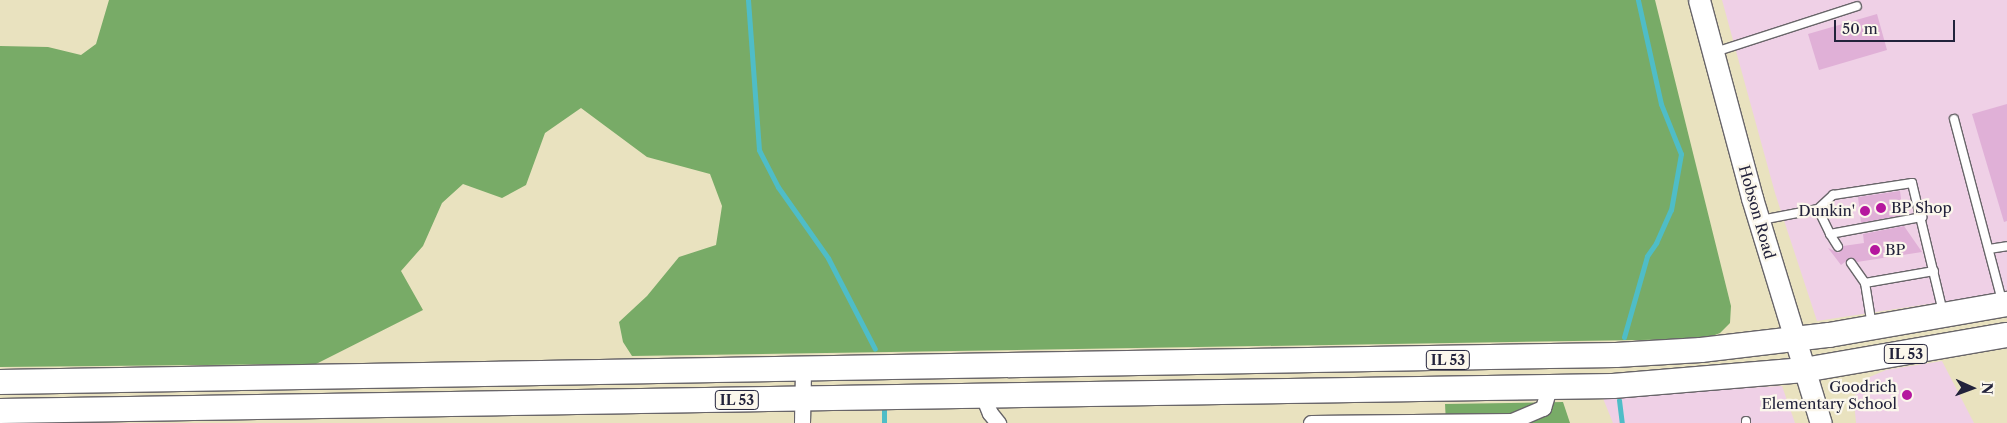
<!DOCTYPE html>
<style>
body{margin:0}
#map{position:relative;width:2007px;height:423px;overflow:hidden;background:#e9e2bf;font-family:"Libre Caslon Text",serif}
div>[style]{position:absolute}
.built>*{inset:0;background:#efd0e6}
.forest>*{inset:0;background:#78ab67}
.stream>*{height:5px;margin:-2.5px;padding:0 2.5px;transform-origin:2.5px;border-radius:2.5px;background:#4fbdc7}
.building>*{inset:0;background:#e0b0d7}
.roads{filter:drop-shadow(1px 0 #686569) drop-shadow(-1px 0 #686569) drop-shadow(0 1px #686569) drop-shadow(0 -1px #686569)}
.service>*{height:8px;margin:-4px;padding:0 4px;transform-origin:4px;border-radius:4px;background:#fff}
.minor>*{height:15px;margin:-7.5px;padding:0 7.5px;transform-origin:7.5px;border-radius:7.5px;background:#fff}
.secondary>*{height:21px;margin:-10.5px;padding:0 10.5px;transform-origin:10.5px;border-radius:10.5px;background:#fff}
.primary>*{height:24px;margin:-12px;padding:0 12px;transform-origin:12px;border-radius:12px;background:#fff}
.dots>*{width:14px;height:14px;translate:-50% -50%;box-sizing:border-box;border:2px solid #fbf7ec;border-radius:50%}
span{translate:-50% -50%;white-space:nowrap;text-align:center;line-height:1.15;-webkit-text-stroke:4.5px #fbf7ec;paint-order:stroke}
.shield-label span{padding:1px 4px;background:#fbf7ec;border:1px solid;border-radius:4px;-webkit-text-stroke-width:0}
.shield-label{font-size:14px;color:#22223b;font-weight:700}
.poi-label{font-size:15px;color:#22223b}
.left{translate:0 -50%;text-align:left}
.right{translate:-100% -50%;text-align:right}
.street-label{font-size:15px;color:#22223b}
.north{position:absolute;left:1947px;top:363px;width:50px;height:50px;-webkit-text-stroke:4px #fbf7ec;paint-order:stroke;rotate:92deg;font-size:14px;font-weight:700;line-height:20px;text-align:center;color:#22223b}
.north::after{content:'';display:block;margin:auto;width:18px;height:22px;background:#22223b;clip-path:polygon(50% 0,100% 100%,50% 72%,0 100%)}
.scale{position:absolute;left:1834px;top:20px;width:121px;height:22px;box-sizing:border-box;border:2px solid #22223b;border-top:0;padding-left:6px;font-size:15px;line-height:18px;white-space:nowrap;color:#22223b;-webkit-text-stroke:4px #fbf7ec;paint-order:stroke}
</style>
<div id="map">
<div class="built">
<div style="clip-path:polygon(1722px 0,2007px 0,2007px 292px,1817px 321px,1775px 193px)"></div>
<div style="clip-path:polygon(1942px 361px,1974px 423px,1856px 423px,1854px 401px,1857px 389px,1865px 379px,1886px 370px)"></div>
<div style="clip-path:polygon(1782px 386px,1795px 423px,1613px 423px,1602px 396px)"></div>
</div>
<div class="forest">
<div style="clip-path:polygon(109px 0,1655px 0,1731px 306px,1730px 323px,1720px 333px,1705px 339px,632px 356px,623px 342px,619px 322px,647px 296px,679px 257px,716px 245px,722px 206px,710px 174px,647px 157px,581px 108px,545px 133px,526px 185px,502px 198px,463px 184px,442px 203px,423px 246px,401px 271px,423px 310px,316px 364px,0 367px,0 46px,48px 47px,81px 55px,96px 44px)"></div>
<div style="clip-path:polygon(1563px 402px,1570px 423px,1446px 423px,1445px 404px)"></div>
</div>
<div class="stream">
<div style="left:748px;top:0;width:150px;rotate:85.8deg"></div>
<div style="left:759px;top:150px;width:42px;rotate:62.8deg"></div>
<div style="left:778px;top:187px;width:87px;rotate:54.8deg"></div>
<div style="left:828px;top:258px;width:102px;rotate:62.7deg"></div>
<div style="left:1624px;top:337px;width:84px;rotate:-74.1deg"></div>
<div style="left:1647px;top:256px;width:16px;rotate:-55deg"></div>
<div style="left:1656px;top:243px;width:36px;rotate:-66deg"></div>
<div style="left:1671px;top:210px;width:57px;rotate:-79.9deg"></div>
<div style="left:1681px;top:154px;width:54px;rotate:-111.8deg"></div>
<div style="left:1661px;top:104px;width:107px;rotate:-102.5deg"></div>
<div style="left:1619px;top:400px;width:23px;rotate:83deg"></div>
<div style="left:884px;top:409px;width:14px;rotate:90deg"></div>
</div>
<div class="building">
<div style="clip-path:polygon(1877px 14px,1887px 50px,1819px 70px,1808px 34px)"></div>
<div style="clip-path:polygon(2007px 104px,2007px 221px,2004px 222px,1972px 114px)"></div>
<div style="clip-path:polygon(1900px 191px,1903px 215px,1861px 223px,1858px 197px)"></div>
<div style="clip-path:polygon(1904px 226px,1922px 252px,1857px 262px,1850px 258px,1841px 265px,1828px 248px,1839px 253px,1843px 246px,1864px 243px,1863px 234px)"></div>
</div>
<div class="roads">
<div class="service">
<div style="left:1715px;top:52px;width:149px;rotate:-17.9deg"></div>
<div style="left:1954px;top:119px;width:188px;rotate:75.2deg"></div>
<div style="left:1818px;top:209px;width:28px;rotate:64deg"></div>
<div style="left:1830px;top:234px;width:94px;rotate:-10.5deg"></div>
<div style="left:1761px;top:220px;width:58px;rotate:-10.9deg"></div>
<div style="left:1818px;top:209px;width:21px;rotate:-43deg"></div>
<div style="left:1833px;top:195px;width:80px;rotate:-8.6deg"></div>
<div style="left:1912px;top:183px;width:133px;rotate:76.5deg"></div>
<div style="left:1830px;top:234px;width:15px;rotate:58deg"></div>
<div style="left:1989px;top:249px;width:18px;rotate:-9deg"></div>
<div style="left:1851px;top:263px;width:24px;rotate:55deg"></div>
<div style="left:1872px;top:326px;width:44px;rotate:-99.2deg"></div>
<div style="left:1865px;top:283px;width:70px;rotate:-9.9deg"></div>
<div style="left:1746px;top:421px;width:2px;rotate:90deg"></div>
</div>
<div class="minor">
<div style="left:983px;top:396px;width:18px;rotate:68deg"></div>
<div style="left:990px;top:413px;width:13px;rotate:51deg"></div>
<div style="left:802px;top:423px;width:54px;rotate:-88.9deg"></div>
<div style="left:1311px;top:423px;width:201px;rotate:-0.6deg"></div>
<div style="left:1512px;top:421px;width:34px;rotate:-23deg"></div>
<div style="left:1543px;top:408px;width:21px;rotate:-73deg"></div>
</div>
<div class="secondary">
<div style="left:1699px;top:0;width:205px;rotate:75deg"></div>
<div style="left:1752px;top:198px;width:235px;rotate:73deg"></div>
</div>
<div class="primary">
<div style="left:0;top:382px;width:1616px;rotate:-0.96deg"></div>
<div style="left:1616px;top:355px;width:85px;rotate:-3.4deg"></div>
<div style="left:1701px;top:350px;width:129px;rotate:-6.7deg"></div>
<div style="left:1829px;top:335px;width:181px;rotate:-9.9deg"></div>
<div style="left:0;top:411px;width:1613px;rotate:-0.89deg"></div>
<div style="left:1613px;top:386px;width:192px;rotate:-4.8deg"></div>
<div style="left:1804px;top:370px;width:206px;rotate:-9.8deg"></div>
</div>
</div>
<div class="dots">
<div style="left:1881px;top:208px;background:#b5179e"></div>
<div style="left:1865px;top:211px;background:#b5179e"></div>
<div style="left:1875px;top:250px;background:#b5179e"></div>
<div style="left:1907px;top:395px;background:#b5179e"></div>
</div>
<div class="shield-label">
<span style="left:1906px;top:354px">IL 53</span>
<span style="left:1448px;top:360px">IL 53</span>
<span style="left:737px;top:400px">IL 53</span>
</div>
<div class="poi-label">
<span class="left" style="left:1891px;top:208px">BP Shop</span>
<span class="right" style="left:1855px;top:211px">Dunkin'</span>
<span class="left" style="left:1885px;top:250px">BP</span>
<span class="right" style="left:1897px;top:395px">Goodrich<br>Elementary School</span>
</div>
<div class="street-label">
<span style="left:1757px;top:212px;rotate:74deg">Hobson Road</span>
</div>
<div class="north">N</div>
<div class="scale">50 m</div>
</div>
